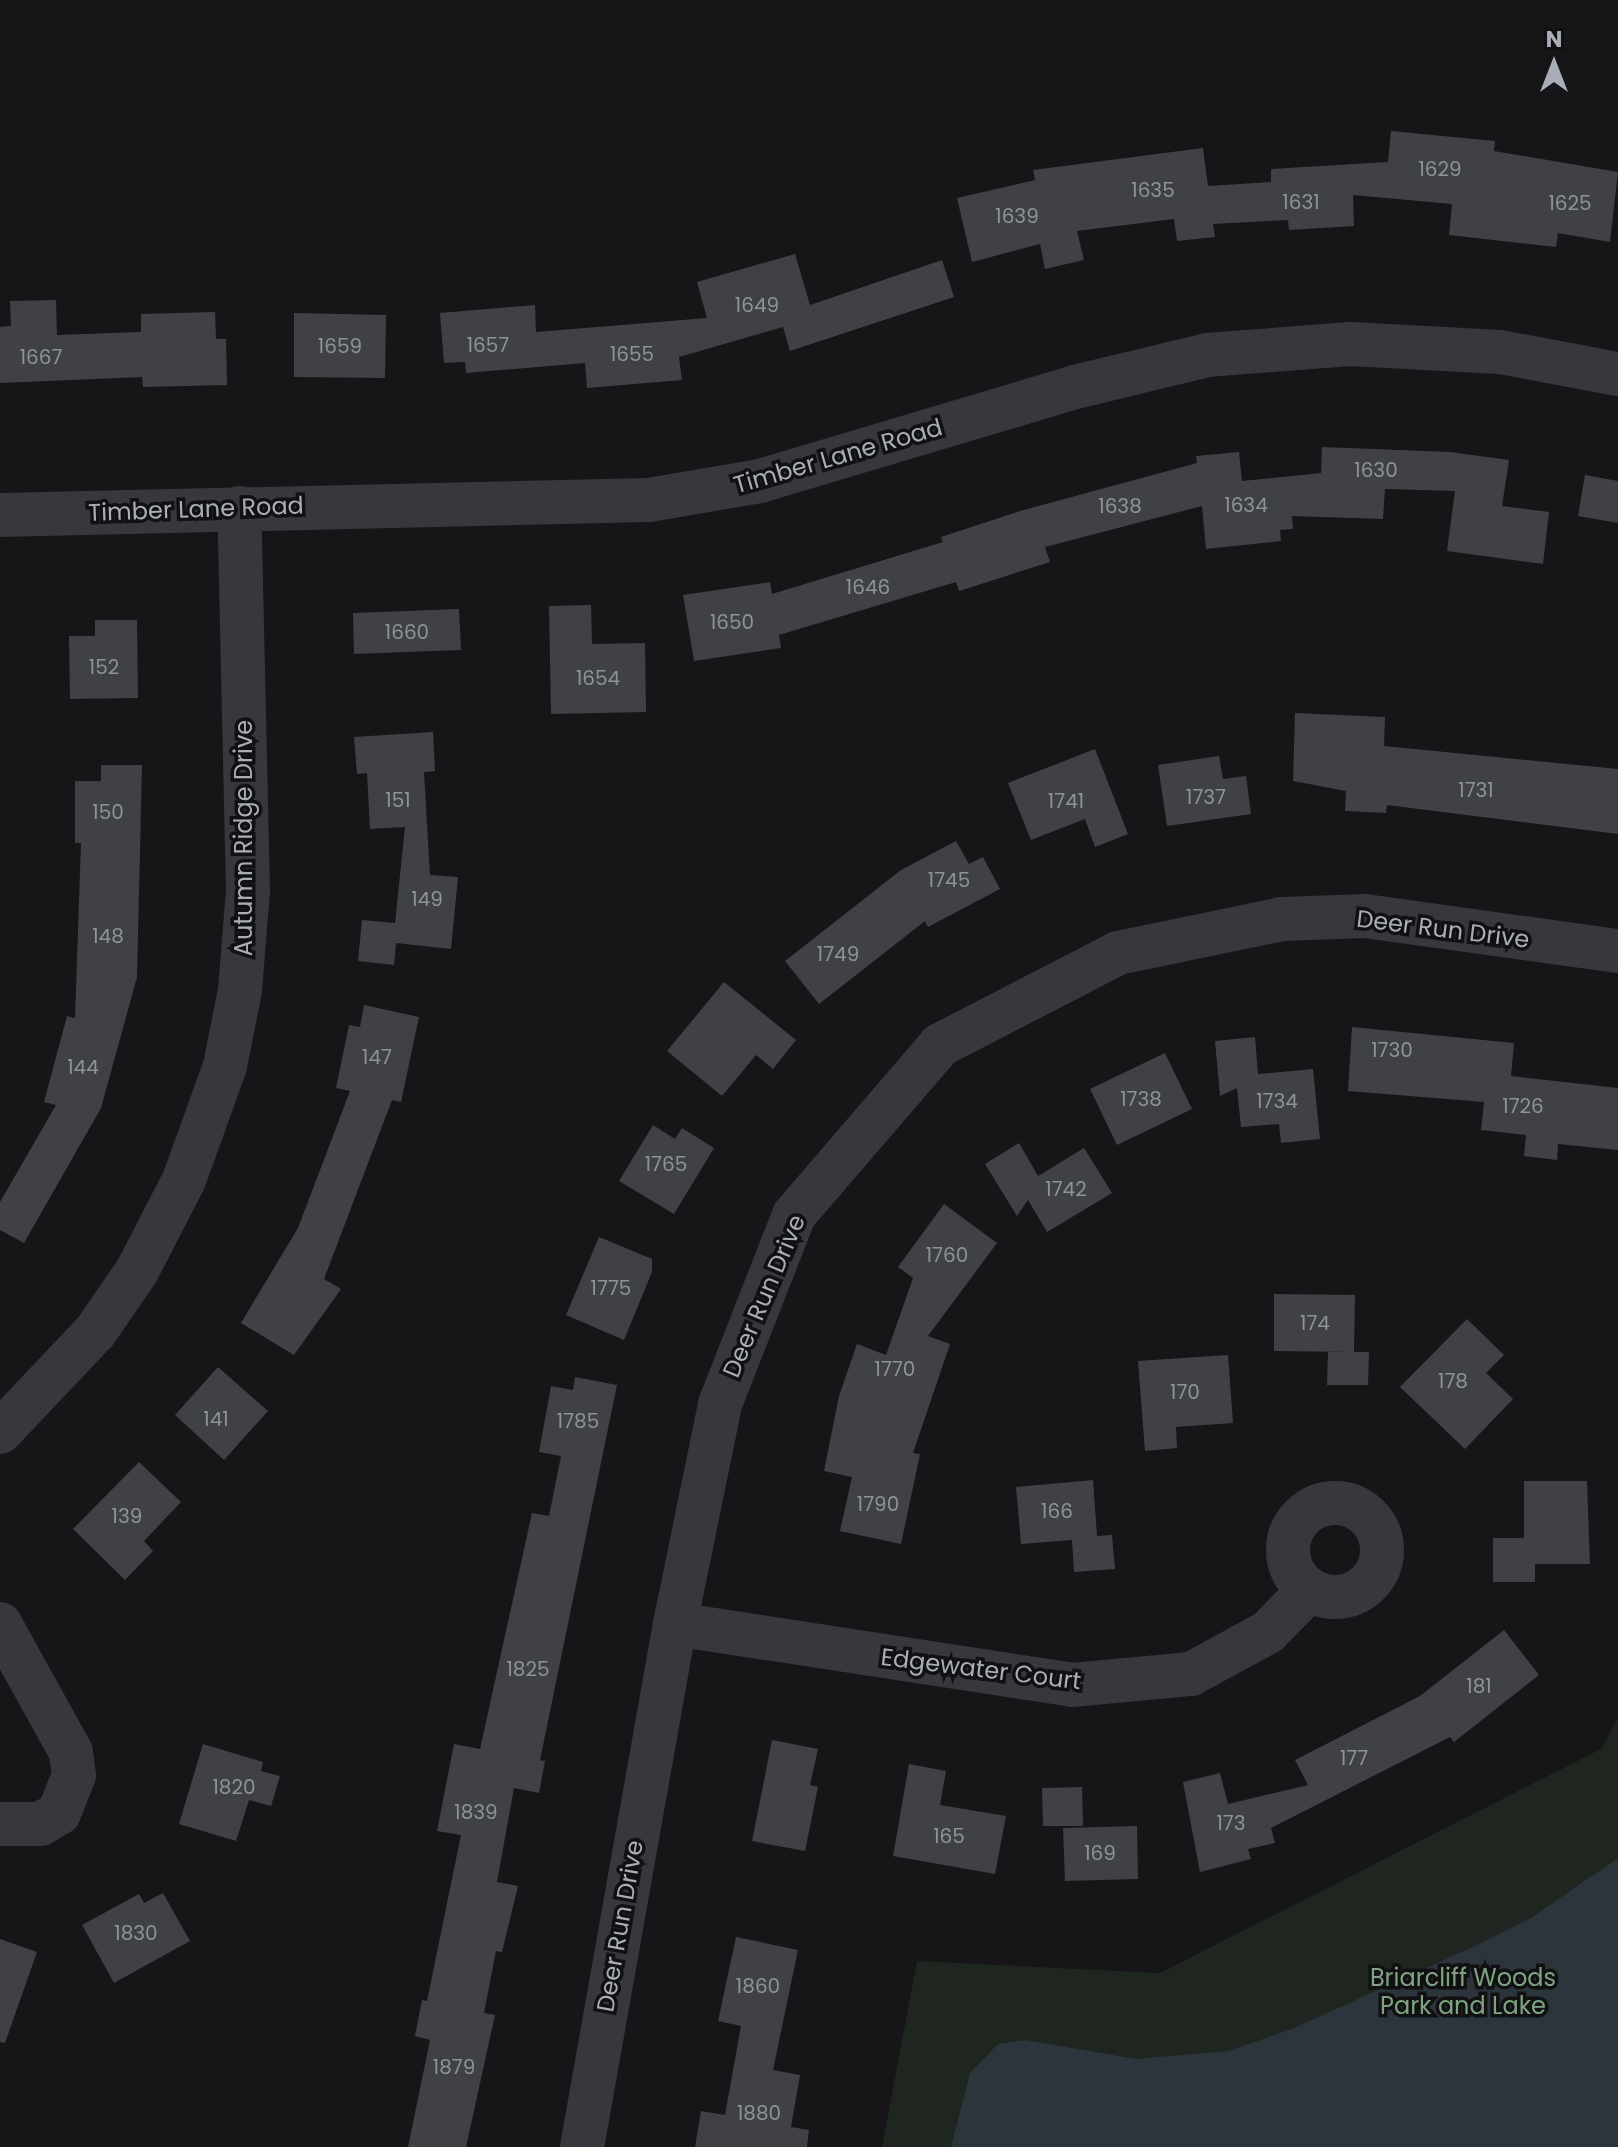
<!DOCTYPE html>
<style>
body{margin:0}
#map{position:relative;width:1618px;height:2147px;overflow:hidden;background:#161618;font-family:Poppins,sans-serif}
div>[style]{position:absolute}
.green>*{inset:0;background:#1e261f}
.water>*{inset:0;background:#2c353c}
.building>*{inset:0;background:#404145}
.street>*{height:44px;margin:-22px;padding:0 22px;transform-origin:22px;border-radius:22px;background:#37383d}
.street>.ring{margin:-22px;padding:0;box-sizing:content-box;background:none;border:44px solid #37383d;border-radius:50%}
span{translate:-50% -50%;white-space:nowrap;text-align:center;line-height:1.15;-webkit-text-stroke:7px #111113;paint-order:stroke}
.number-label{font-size:20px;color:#8e929b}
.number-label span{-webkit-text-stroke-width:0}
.street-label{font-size:24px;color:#a8adb8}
.park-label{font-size:24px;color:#7fa381}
.north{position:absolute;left:1514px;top:24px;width:80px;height:80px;-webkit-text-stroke:6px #111113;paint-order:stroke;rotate:0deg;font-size:22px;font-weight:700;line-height:32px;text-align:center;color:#a8adb8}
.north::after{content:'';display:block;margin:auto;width:28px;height:36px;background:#a8adb8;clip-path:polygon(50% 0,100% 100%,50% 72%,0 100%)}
</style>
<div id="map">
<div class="green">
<div style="clip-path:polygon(1618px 1718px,1618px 2147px,882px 2147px,917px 1961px,1160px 1973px,1601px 1749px)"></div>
</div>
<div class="water">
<div style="clip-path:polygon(1618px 1858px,1618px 2147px,951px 2147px,970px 2073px,998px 2044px,1025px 2040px,1136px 2059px,1228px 2051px,1292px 2029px,1475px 1946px,1531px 1918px)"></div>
</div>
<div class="building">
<div style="clip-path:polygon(1391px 131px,1495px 141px,1494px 151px,1618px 172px,1610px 242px,1558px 233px,1556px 247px,1449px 235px,1452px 204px,1353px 195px,1354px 226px,1289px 230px,1288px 220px,1213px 224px,1215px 237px,1177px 241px,1174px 219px,1077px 231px,1084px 260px,1045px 269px,1040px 244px,972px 262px,957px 198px,1035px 180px,1033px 170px,1203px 148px,1208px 186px,1271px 182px,1271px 169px,1388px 162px)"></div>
<div style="clip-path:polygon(795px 254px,810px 305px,942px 260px,954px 297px,790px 351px,783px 327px,679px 357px,682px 380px,587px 388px,585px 363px,466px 373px,465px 362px,444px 363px,440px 313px,535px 305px,536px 332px,707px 318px,697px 282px)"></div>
<div style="clip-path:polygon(56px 300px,57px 335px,141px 332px,141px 314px,215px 312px,216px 339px,226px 339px,227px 385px,143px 387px,142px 377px,0 383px,0 327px,11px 326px,10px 301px)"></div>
<div style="clip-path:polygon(294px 313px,386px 315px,385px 378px,294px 377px)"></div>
<div style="clip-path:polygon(1322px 447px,1450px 452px,1509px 460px,1502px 506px,1549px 512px,1543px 564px,1447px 551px,1455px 491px,1385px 489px,1383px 519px,1292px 516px,1293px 529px,1280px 530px,1281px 541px,1206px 549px,1202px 506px,1045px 547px,1050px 562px,959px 591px,956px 582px,779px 635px,781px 648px,694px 661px,683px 595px,770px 582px,772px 594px,943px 542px,941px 537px,1020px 511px,1197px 463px,1196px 456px,1239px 452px,1242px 481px,1321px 473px)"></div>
<div style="clip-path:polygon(1585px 475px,1618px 481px,1618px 523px,1578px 516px)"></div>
<div style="clip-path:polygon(591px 605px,592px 644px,645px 643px,646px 712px,551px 714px,549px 606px)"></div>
<div style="clip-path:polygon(459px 609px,461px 650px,354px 654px,353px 613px)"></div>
<div style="clip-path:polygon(95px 620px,137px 620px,138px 698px,70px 699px,69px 636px,95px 636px)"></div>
<div style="clip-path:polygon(1295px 713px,1385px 717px,1384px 746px,1618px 769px,1618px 834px,1387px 805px,1386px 813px,1345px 811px,1346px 791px,1293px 781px)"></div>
<div style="clip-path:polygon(433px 732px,435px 771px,424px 772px,430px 875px,458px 877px,451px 949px,396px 943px,394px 965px,358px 961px,362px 920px,395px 923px,405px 827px,370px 829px,367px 773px,357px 774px,354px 737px)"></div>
<div style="clip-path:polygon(1095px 749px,1128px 834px,1095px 847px,1085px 819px,1031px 840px,1008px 783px)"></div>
<div style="clip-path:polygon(1219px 756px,1223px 779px,1246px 776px,1251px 814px,1167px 826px,1158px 765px)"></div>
<div style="clip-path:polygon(101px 765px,142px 765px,137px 977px,101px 1108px,24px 1243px,0 1230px,0 1202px,56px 1105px,44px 1102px,67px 1016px,75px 1018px,81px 843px,75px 843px,75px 781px,101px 781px)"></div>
<div style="clip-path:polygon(956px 841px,969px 864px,983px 857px,1000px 889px,928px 927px,925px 921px,819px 1004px,785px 961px,901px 870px)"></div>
<div style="clip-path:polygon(724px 982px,796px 1040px,773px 1069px,756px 1055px,722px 1096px,667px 1051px)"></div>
<div style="clip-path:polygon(364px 1005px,419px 1017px,401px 1102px,392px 1100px,324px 1279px,341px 1289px,294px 1355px,241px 1323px,298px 1228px,350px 1091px,336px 1088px,349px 1025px,360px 1027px)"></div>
<div style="clip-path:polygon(1352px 1027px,1514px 1043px,1511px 1076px,1618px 1088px,1618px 1150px,1558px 1144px,1557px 1160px,1524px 1156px,1526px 1135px,1481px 1130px,1484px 1102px,1348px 1091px)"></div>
<div style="clip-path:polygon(1255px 1037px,1258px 1074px,1313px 1069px,1320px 1139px,1281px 1143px,1279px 1124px,1241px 1127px,1237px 1088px,1220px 1096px,1215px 1041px)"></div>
<div style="clip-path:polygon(1165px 1053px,1192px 1109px,1117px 1145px,1090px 1089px)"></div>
<div style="clip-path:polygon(653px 1125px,675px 1139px,682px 1128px,714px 1148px,674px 1214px,619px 1181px)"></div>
<div style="clip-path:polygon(1019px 1143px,1038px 1176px,1084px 1148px,1112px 1193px,1047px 1232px,1028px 1200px,1017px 1216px,985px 1164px)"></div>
<div style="clip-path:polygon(944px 1204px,997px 1243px,928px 1336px,950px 1344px,913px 1453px,920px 1454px,901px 1544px,840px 1531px,852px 1477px,824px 1471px,839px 1396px,857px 1344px,886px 1355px,913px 1278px,898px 1267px)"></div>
<div style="clip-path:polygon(599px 1237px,652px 1259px,652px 1272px,624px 1340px,566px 1315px)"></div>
<div style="clip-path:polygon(1274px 1294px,1355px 1295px,1354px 1352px,1274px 1351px)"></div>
<div style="clip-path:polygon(1467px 1319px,1504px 1355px,1486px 1373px,1513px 1399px,1465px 1449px,1400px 1387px)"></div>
<div style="clip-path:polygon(1328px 1352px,1369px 1352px,1368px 1385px,1327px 1385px)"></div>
<div style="clip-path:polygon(1228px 1355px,1233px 1423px,1176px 1427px,1177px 1448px,1145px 1451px,1138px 1361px)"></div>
<div style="clip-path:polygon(218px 1367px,268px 1411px,224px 1460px,175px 1415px)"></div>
<div style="clip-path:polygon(575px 1377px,617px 1385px,540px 1760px,545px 1761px,539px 1793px,514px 1788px,497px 1882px,518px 1886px,502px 1952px,496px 1951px,484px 2013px,495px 2015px,466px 2147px,408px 2147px,430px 2040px,415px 2036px,422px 2000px,427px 2001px,461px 1835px,437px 1831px,454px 1744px,480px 1749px,532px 1513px,549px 1516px,561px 1456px,539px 1452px,551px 1386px,573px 1390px)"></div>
<div style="clip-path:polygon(139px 1462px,181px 1502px,144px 1541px,153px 1551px,125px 1580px,73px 1529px)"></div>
<div style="clip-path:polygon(1093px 1480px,1097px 1536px,1112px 1535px,1115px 1569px,1074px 1572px,1072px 1540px,1021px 1544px,1016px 1487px)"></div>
<div style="clip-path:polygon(1524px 1481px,1587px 1481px,1590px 1564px,1535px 1564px,1535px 1582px,1493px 1582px,1493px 1538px,1524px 1538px)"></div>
<div style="clip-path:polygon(1504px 1630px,1539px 1675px,1454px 1742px,1450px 1737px,1271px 1828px,1275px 1843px,1248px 1849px,1251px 1859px,1200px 1872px,1183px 1782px,1220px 1773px,1228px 1804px,1308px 1785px,1295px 1760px,1420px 1696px)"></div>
<div style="clip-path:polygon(772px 1740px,818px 1749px,810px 1785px,818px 1787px,805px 1851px,752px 1841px)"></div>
<div style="clip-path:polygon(203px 1744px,263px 1762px,261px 1771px,280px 1776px,271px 1806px,249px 1800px,236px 1841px,179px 1824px)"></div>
<div style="clip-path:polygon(909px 1764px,946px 1771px,940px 1805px,1006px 1816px,995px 1874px,893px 1856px)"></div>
<div style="clip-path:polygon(1082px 1787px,1083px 1826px,1043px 1826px,1042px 1788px)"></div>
<div style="clip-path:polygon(1137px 1826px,1138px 1879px,1065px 1881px,1063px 1828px)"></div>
<div style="clip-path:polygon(163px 1893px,190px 1941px,114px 1983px,82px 1925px,139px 1894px,144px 1903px)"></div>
<div style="clip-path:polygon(736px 1937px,798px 1950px,773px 2070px,800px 2075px,791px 2127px,809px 2130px,807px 2147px,695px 2147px,701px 2111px,725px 2115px,741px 2026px,718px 2021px)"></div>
<div style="clip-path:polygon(0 1939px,37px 1952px,5px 2043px,0 2042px)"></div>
</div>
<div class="street">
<div style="left:0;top:515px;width:649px;rotate:-1.32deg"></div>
<div style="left:649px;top:500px;width:113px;rotate:-9.7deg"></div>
<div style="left:760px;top:481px;width:329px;rotate:-16.6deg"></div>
<div style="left:1075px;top:387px;width:136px;rotate:-13.6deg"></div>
<div style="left:1207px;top:355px;width:144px;rotate:-4.4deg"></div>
<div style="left:1351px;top:344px;width:149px;rotate:3.1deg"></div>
<div style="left:1500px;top:352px;width:120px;rotate:10.6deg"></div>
<div style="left:0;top:1432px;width:138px;rotate:-46.5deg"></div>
<div style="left:95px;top:1332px;width:74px;rotate:-55.5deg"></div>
<div style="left:137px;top:1271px;width:102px;rotate:-62.7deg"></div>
<div style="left:184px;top:1180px;width:121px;rotate:-70.2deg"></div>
<div style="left:225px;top:1066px;width:77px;rotate:-78.8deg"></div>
<div style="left:240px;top:990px;width:99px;rotate:-85.4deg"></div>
<div style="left:248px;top:891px;width:383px;rotate:-91.3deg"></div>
<div class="ring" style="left:1288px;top:1503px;width:50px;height:50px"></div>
<div style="left:0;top:1624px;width:146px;rotate:61deg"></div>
<div style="left:71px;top:1752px;width:23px;rotate:83deg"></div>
<div style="left:74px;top:1775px;width:41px;rotate:111.5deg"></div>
<div style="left:59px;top:1813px;width:21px;rotate:149deg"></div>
<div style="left:41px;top:1824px;width:41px;rotate:180deg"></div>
<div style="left:675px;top:1624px;width:402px;rotate:8.7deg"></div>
<div style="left:1072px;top:1685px;width:120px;rotate:-5.3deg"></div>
<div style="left:1191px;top:1674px;width:88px;rotate:-28.6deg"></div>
<div style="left:1268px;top:1632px;width:59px;rotate:-45.7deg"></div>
<div style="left:582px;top:2147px;width:531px;rotate:-79.92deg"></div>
<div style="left:675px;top:1624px;width:225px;rotate:-78.4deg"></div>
<div style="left:720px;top:1404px;width:203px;rotate:-68.6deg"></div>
<div style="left:794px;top:1215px;width:224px;rotate:-49.3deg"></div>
<div style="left:940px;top:1045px;width:200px;rotate:-27.3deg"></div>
<div style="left:1118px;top:953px;width:167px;rotate:-11.7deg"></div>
<div style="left:1282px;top:919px;width:83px;rotate:-2.1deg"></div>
<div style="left:1365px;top:916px;width:255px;rotate:7.9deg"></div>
</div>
<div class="number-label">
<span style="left:1440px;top:169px">1629</span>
<span style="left:1153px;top:190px">1635</span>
<span style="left:1301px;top:202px">1631</span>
<span style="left:1570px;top:203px">1625</span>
<span style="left:1017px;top:216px">1639</span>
<span style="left:757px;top:305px">1649</span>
<span style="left:488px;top:345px">1657</span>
<span style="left:340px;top:346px">1659</span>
<span style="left:632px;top:354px">1655</span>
<span style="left:41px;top:357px">1667</span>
<span style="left:1376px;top:470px">1630</span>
<span style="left:1246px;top:505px">1634</span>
<span style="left:1120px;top:506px">1638</span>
<span style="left:868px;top:587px">1646</span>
<span style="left:732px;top:622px">1650</span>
<span style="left:407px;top:632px">1660</span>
<span style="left:104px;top:667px">152</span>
<span style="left:598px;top:678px">1654</span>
<span style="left:1476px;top:790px">1731</span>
<span style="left:1206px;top:797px">1737</span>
<span style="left:398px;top:800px">151</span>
<span style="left:1066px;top:801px">1741</span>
<span style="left:108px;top:812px">150</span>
<span style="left:949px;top:880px">1745</span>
<span style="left:427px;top:899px">149</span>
<span style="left:108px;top:936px">148</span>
<span style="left:838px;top:954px">1749</span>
<span style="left:1392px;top:1050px">1730</span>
<span style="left:377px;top:1057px">147</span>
<span style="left:83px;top:1067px">144</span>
<span style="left:1141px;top:1099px">1738</span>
<span style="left:1277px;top:1101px">1734</span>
<span style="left:1523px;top:1106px">1726</span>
<span style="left:666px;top:1164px">1765</span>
<span style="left:1066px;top:1189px">1742</span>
<span style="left:947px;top:1255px">1760</span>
<span style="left:611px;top:1288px">1775</span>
<span style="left:1315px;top:1323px">174</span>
<span style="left:895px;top:1369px">1770</span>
<span style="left:1453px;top:1381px">178</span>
<span style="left:1185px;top:1392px">170</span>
<span style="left:216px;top:1419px">141</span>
<span style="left:578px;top:1421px">1785</span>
<span style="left:878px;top:1504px">1790</span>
<span style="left:1057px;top:1511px">166</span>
<span style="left:127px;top:1516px">139</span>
<span style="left:528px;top:1669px">1825</span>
<span style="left:1479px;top:1686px">181</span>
<span style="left:1354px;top:1758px">177</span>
<span style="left:234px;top:1787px">1820</span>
<span style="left:476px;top:1812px">1839</span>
<span style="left:1231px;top:1823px">173</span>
<span style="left:949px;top:1836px">165</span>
<span style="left:1100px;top:1853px">169</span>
<span style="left:136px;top:1933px">1830</span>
<span style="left:758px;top:1986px">1860</span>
<span style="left:454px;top:2067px">1879</span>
<span style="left:759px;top:2113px">1880</span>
</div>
<div class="street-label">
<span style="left:838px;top:456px;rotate:-16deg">Timber Lane Road</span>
<span style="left:196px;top:509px;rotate:-2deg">Timber Lane Road</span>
<span style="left:244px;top:838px;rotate:-90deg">Autumn Ridge Drive</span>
<span style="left:1443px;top:929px;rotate:7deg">Deer Run Drive</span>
<span style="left:764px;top:1296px;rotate:-67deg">Deer Run Drive</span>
<span style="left:981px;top:1669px;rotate:7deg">Edgewater Court</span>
<span style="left:620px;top:1926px;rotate:-80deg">Deer Run Drive</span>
</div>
<div class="park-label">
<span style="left:1463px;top:1992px">Briarcliff Woods<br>Park and Lake</span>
</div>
<div class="north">N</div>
</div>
